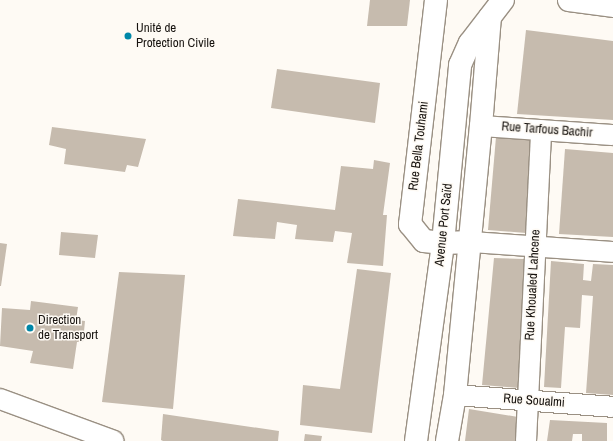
<!DOCTYPE html>
<meta charset="utf-8">
<style>
body{margin:0}
#map{position:relative;width:613px;height:441px;overflow:hidden;background:#fefaf4;font-family:"Archivo Narrow",sans-serif}
div>[style]{position:absolute}
.building>*{inset:0;background:#c6bbae}
.roads{filter:drop-shadow(1px 0 #9a9083) drop-shadow(-1px 0 #9a9083) drop-shadow(0 1px #9a9083) drop-shadow(0 -1px #9a9083)}
.minor>*{height:20px;margin:-10px;padding:0 10px;transform-origin:10px;border-radius:10px;background:#fff}
.tertiary>*{height:22px;margin:-11px;padding:0 11px;transform-origin:11px;border-radius:11px;background:#fff}
.secondary>*{height:22px;margin:-11px;padding:0 11px;transform-origin:11px;border-radius:11px;background:#fff}
.dots>*{width:11px;height:11px;translate:-50% -50%;box-sizing:border-box;border:2px solid #fefaf4;border-radius:50%}
span{translate:-50% -50%;white-space:nowrap;text-align:center;line-height:1.15;-webkit-text-stroke:3px #fefaf4;paint-order:stroke}
.poi-label{font-size:13px;color:#17130f}
.left{translate:0 -50%;text-align:left}
.street-label{font-size:13px;color:#17130f}
</style>
<div id="map">
<div class="building">
<div style="clip-path:polygon(370px 0,410px 0,407px 26px,367px 26px)"></div>
<div style="clip-path:polygon(526px 30px,613px 41px,613px 120px,517px 114px)"></div>
<div style="clip-path:polygon(277px 69px,380px 83px,375px 123px,271px 108px)"></div>
<div style="clip-path:polygon(52px 127px,146px 139px,138px 167px,127px 165px,125px 172px,64px 164px,66px 149px,49px 145px)"></div>
<div style="clip-path:polygon(496px 137px,531px 139px,526px 233px,488px 230px)"></div>
<div style="clip-path:polygon(565px 149px,613px 153px,613px 237px,559px 234px)"></div>
<div style="clip-path:polygon(374px 160px,390px 163px,383px 215px,387px 215px,383px 266px,347px 263px,352px 233px,335px 231px,333px 242px,295px 239px,297px 225px,277px 222px,275px 239px,233px 236px,238px 199px,335px 210px,341px 166px,373px 169px)"></div>
<div style="clip-path:polygon(61px 232px,98px 235px,95px 258px,59px 255px)"></div>
<div style="clip-path:polygon(0 243px,7px 244px,1px 286px,0 286px)"></div>
<div style="clip-path:polygon(494px 258px,524px 259px,519px 388px,482px 385px)"></div>
<div style="clip-path:polygon(551px 261px,584px 264px,583px 280px,591px 281px,593px 264px,613px 265px,613px 395px,586px 393px,593px 296px,582px 295px,580px 328px,565px 327px,561px 388px,544px 387px)"></div>
<div style="clip-path:polygon(357px 269px,391px 273px,372px 433px,300px 425px,303px 385px,340px 389px)"></div>
<div style="clip-path:polygon(119px 272px,185px 275px,173px 409px,102px 402px)"></div>
<div style="clip-path:polygon(31px 301px,78px 307px,76px 320px,85px 321px,83px 342px,77px 342px,73px 369px,30px 363px,33px 351px,0 346px,2px 308px,30px 310px)"></div>
<div style="clip-path:polygon(469px 409px,518px 417px,517px 441px,465px 441px)"></div>
<div style="clip-path:polygon(163px 414px,279px 431px,278px 441px,163px 441px,161px 440px)"></div>
<div style="clip-path:polygon(550px 420px,607px 423px,607px 441px,582px 441px,582px 434px,573px 434px,572px 441px,547px 441px)"></div>
<div style="clip-path:polygon(305px 434px,322px 436px,321px 441px,304px 441px)"></div>
</div>
<div class="roads">
<div class="minor">
<div style="left:481px;top:126px;width:132px;rotate:3.9deg"></div>
<div style="left:471px;top:242px;width:142px;rotate:4deg"></div>
<div style="left:455px;top:395px;width:158px;rotate:4.3deg"></div>
<div style="left:0;top:399px;width:121px;rotate:20.2deg"></div>
<div style="left:526px;top:441px;width:311px;rotate:-87.2deg"></div>
</div>
<div class="tertiary">
<div style="left:436px;top:0;width:226px;rotate:96.6deg"></div>
<div style="left:410px;top:224px;width:22px;rotate:51deg"></div>
<div style="left:424px;top:241px;width:19px;rotate:6deg"></div>
<div style="left:443px;top:243px;width:28px;rotate:-2deg"></div>
</div>
<div class="secondary">
<div style="left:569px;top:0;width:44px;rotate:7.8deg"></div>
<div style="left:416px;top:441px;width:200px;rotate:-82.2deg"></div>
<div style="left:443px;top:243px;width:179px;rotate:-84.5deg"></div>
<div style="left:460px;top:65px;width:24px;rotate:-66deg"></div>
<div style="left:470px;top:43px;width:54px;rotate:-52.5deg"></div>
<div style="left:447px;top:441px;width:47px;rotate:-80.1deg"></div>
<div style="left:455px;top:395px;width:270px;rotate:-84.5deg"></div>
<div style="left:481px;top:126px;width:109px;rotate:-85.3deg"></div>
</div>
</div>
<div class="dots">
<div style="left:128px;top:36px;background:#0087a8"></div>
<div style="left:30px;top:328px;background:#0087a8"></div>
</div>
<div class="poi-label">
<span class="left" style="left:136px;top:36px">Unité de<br>Protection Civile</span>
<span class="left" style="left:38px;top:328px">Direction<br>de Transport</span>
</div>
<div class="street-label">
<span style="left:547px;top:130px;rotate:4deg">Rue Tarfous Bachir</span>
<span style="left:419px;top:146px;rotate:-83deg">Rue Bella Touhami</span>
<span style="left:444px;top:225px;rotate:-84deg">Avenue Port Saïd</span>
<span style="left:533px;top:285px;rotate:-87deg">Rue Khoualed Lahcene</span>
<span style="left:534px;top:401px;rotate:4deg">Rue Soualmi</span>
</div>
</div>
